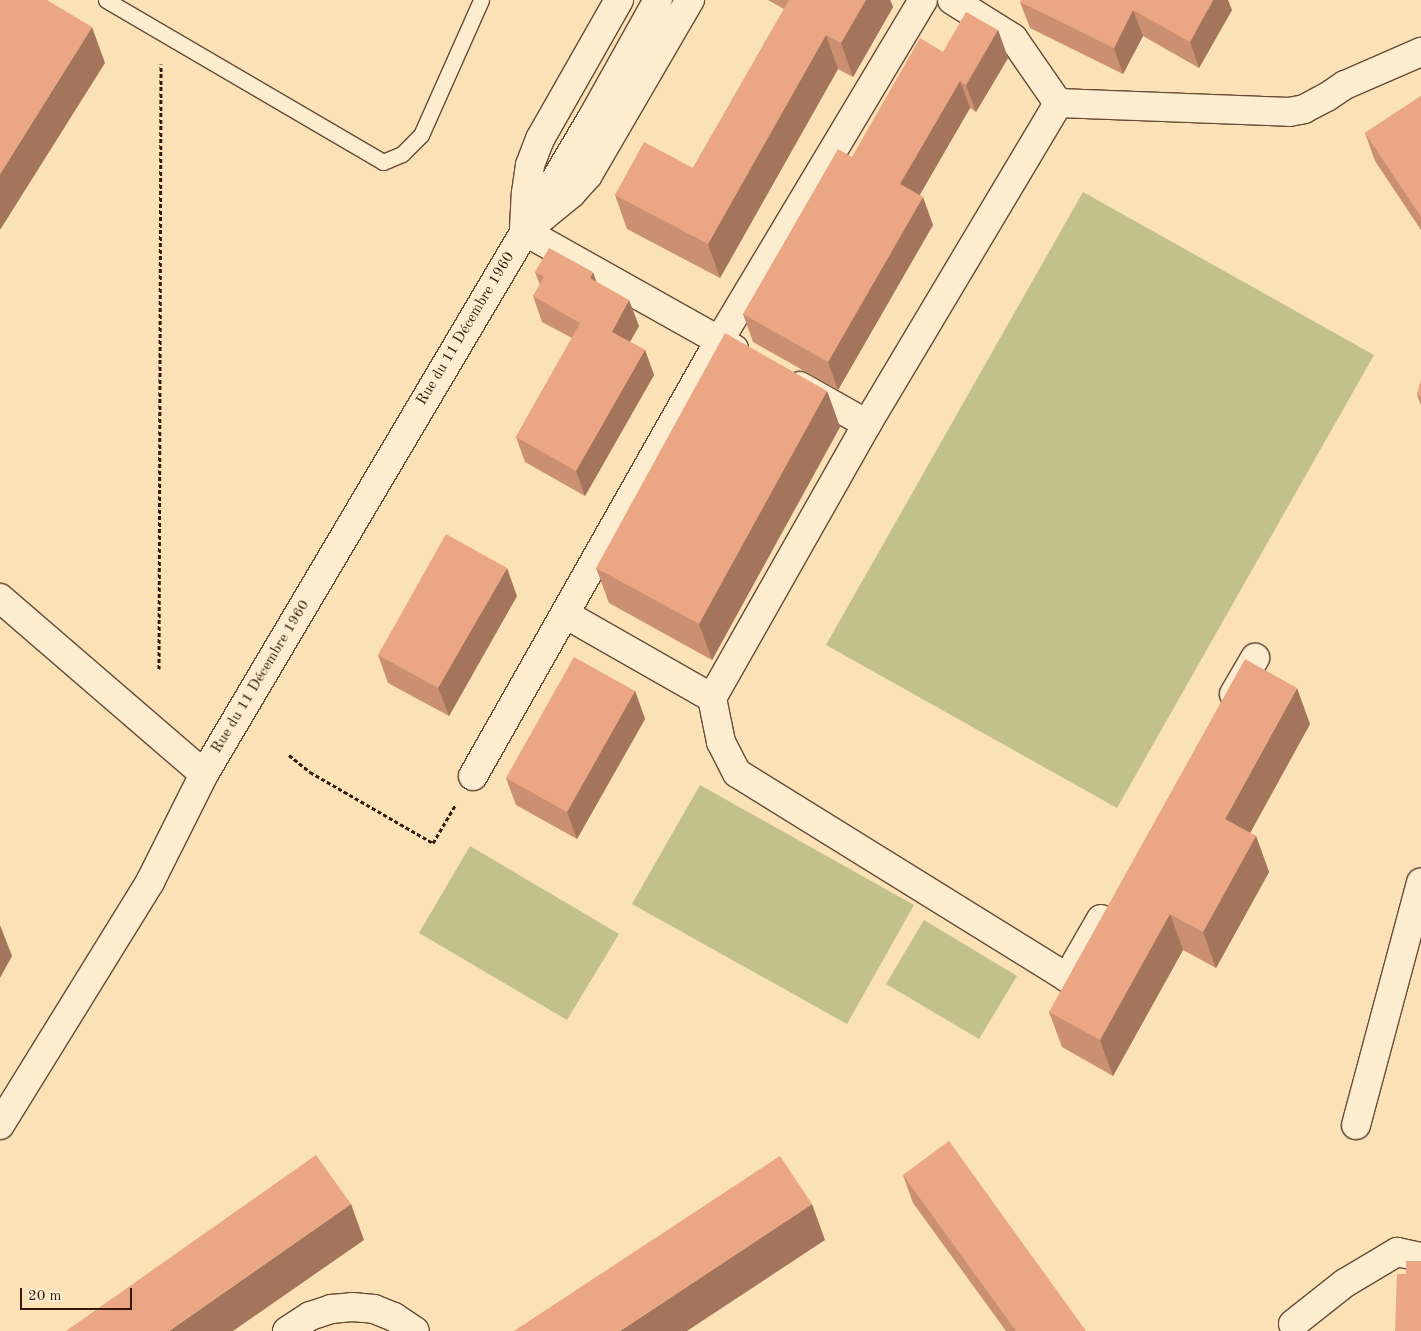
<!DOCTYPE html>
<meta charset="utf-8">
<style>
body{margin:0}
#map{position:relative;width:1421px;height:1331px;overflow:hidden;background:#fae1b6;font-family:"Old Standard TT",serif}
div>[style]{position:absolute}
.green>*{inset:0;background:#c2c18b}
.path>*{height:3px;margin-top:-1.5px;transform-origin:0;background:repeating-linear-gradient(90deg,#36190b 0 4px,transparent 0 6.5px)}
.roads{filter:drop-shadow(1px 0 #674b36) drop-shadow(-1px 0 #674b36) drop-shadow(0 1px #674b36) drop-shadow(0 -1px #674b36)}
.service>*{height:15px;margin:-7.5px;padding:0 7.5px;transform-origin:7.5px;border-radius:7.5px;background:#fcecd0}
.minor>*{height:28px;margin:-14px;padding:0 14px;transform-origin:14px;border-radius:14px;background:#fcecd0}
.secondary>*{height:28px;margin:-14px;padding:0 14px;transform-origin:14px;border-radius:14px;background:#fcecd0}
.wall>*{inset:0;background:#ca9071}
.shaded-wall>*{inset:0;background:#a4755c}
.building>*{inset:0;background:#eba783}
span{translate:-50% -50%;white-space:nowrap;text-align:center;line-height:1.15;-webkit-text-stroke:4px #fcecd0;paint-order:stroke}
.street-label{font-size:15px;color:#36190b}
.scale{position:absolute;left:20px;top:1288px;width:112px;height:22px;box-sizing:border-box;border:2px solid #36190b;border-top:0;padding-left:6px;font-size:15px;line-height:18px;white-space:nowrap;color:#36190b;-webkit-text-stroke:4px #fcecd0;paint-order:stroke}
</style>
<div id="map">
<div class="green">
<div style="clip-path:polygon(1083px 192px,1374px 355px,1117px 808px,826px 645px)"></div>
<div style="clip-path:polygon(700px 785px,914px 905px,847px 1024px,632px 904px)"></div>
<div style="clip-path:polygon(470px 846px,619px 934px,567px 1020px,419px 933px)"></div>
<div style="clip-path:polygon(924px 920px,1017px 976px,979px 1039px,886px 984px)"></div>
</div>
<div class="path">
<div style="left:159px;top:669px;width:605px;rotate:-89.81deg"></div>
<div style="left:289px;top:755px;width:27px;rotate:39deg"></div>
<div style="left:310px;top:772px;width:142px;rotate:30deg"></div>
<div style="left:433px;top:843px;width:45px;rotate:-59.5deg"></div>
</div>
<div class="roads">
<div class="service">
<div style="left:106px;top:0;width:321px;rotate:30.3deg"></div>
<div style="left:383px;top:162px;width:21px;rotate:-23deg"></div>
<div style="left:402px;top:154px;width:27px;rotate:-45deg"></div>
<div style="left:421px;top:135px;width:148px;rotate:-66deg"></div>
</div>
<div class="minor">
<div style="left:952px;top:0;width:72px;rotate:31.9deg"></div>
<div style="left:1013px;top:38px;width:79px;rotate:55.3deg"></div>
<div style="left:524px;top:231px;width:241px;rotate:29.3deg"></div>
<div style="left:800px;top:386px;width:77px;rotate:29.6deg"></div>
<div style="left:0;top:598px;width:269px;rotate:40.8deg"></div>
<div style="left:565px;top:614px;width:169px;rotate:29.7deg"></div>
<div style="left:712px;top:698px;width:315px;rotate:-60.5deg"></div>
<div style="left:867px;top:424px;width:374px;rotate:-59.2deg"></div>
<div style="left:1058px;top:103px;width:231px;rotate:2.2deg"></div>
<div style="left:1289px;top:112px;width:15px;rotate:-11deg"></div>
<div style="left:1304px;top:109px;width:26px;rotate:-28deg"></div>
<div style="left:1327px;top:97px;width:22px;rotate:-34deg"></div>
<div style="left:1345px;top:85px;width:83px;rotate:-23.5deg"></div>
<div style="left:1234px;top:694px;width:42px;rotate:-59.7deg"></div>
<div style="left:712px;top:698px;width:45px;rotate:78.4deg"></div>
<div style="left:721px;top:742px;width:35px;rotate:63deg"></div>
<div style="left:737px;top:773px;width:388px;rotate:31.8deg"></div>
<div style="left:1067px;top:978px;width:68px;rotate:-60deg"></div>
<div style="left:473px;top:776px;width:500px;rotate:-60.5deg"></div>
<div style="left:719px;top:341px;width:397px;rotate:-59.1deg"></div>
<div style="left:1356px;top:1125px;width:251px;rotate:-75deg"></div>
<div style="left:1293px;top:1324px;width:66px;rotate:-38.3deg"></div>
<div style="left:1345px;top:1283px;width:61px;rotate:-30.8deg"></div>
<div style="left:1397px;top:1252px;width:25px;rotate:12deg"></div>
<div style="left:287px;top:1331px;width:27px;rotate:-33deg"></div>
<div style="left:310px;top:1316px;width:22px;rotate:-18deg"></div>
<div style="left:331px;top:1309px;width:21px;rotate:-5deg"></div>
<div style="left:352px;top:1307px;width:22px;rotate:5deg"></div>
<div style="left:374px;top:1309px;width:22px;rotate:22deg"></div>
<div style="left:394px;top:1317px;width:25px;rotate:34deg"></div>
</div>
<div class="secondary">
<div style="left:538px;top:221px;width:43px;rotate:-39.3deg"></div>
<div style="left:571px;top:194px;width:25px;rotate:-48deg"></div>
<div style="left:588px;top:175px;width:203px;rotate:-59.8deg"></div>
<div style="left:524px;top:228px;width:35px;rotate:-87deg"></div>
<div style="left:526px;top:193px;width:28px;rotate:-82deg"></div>
<div style="left:530px;top:165px;width:28px;rotate:-69deg"></div>
<div style="left:540px;top:139px;width:160px;rotate:-60.4deg"></div>
<div style="left:0;top:1125px;width:286px;rotate:-58.3deg"></div>
<div style="left:150px;top:882px;width:121px;rotate:-63.4deg"></div>
<div style="left:204px;top:774px;width:762px;rotate:-59.4deg"></div>
<div style="left:592px;top:118px;width:135px;rotate:-60.8deg"></div>
</div>
</div>
<div class="wall">
<div style="clip-path:polygon(768px 0,890px 0,893px 7px,853px 77px,838px 69px,720px 278px,627px 229px,615px 195px,693px 168px,784px 9px)"></div>
<div style="clip-path:polygon(1020px 2px,1232px 10px,1199px 68px,1143px 36px,1123px 74px,1030px 28px)"></div>
<div style="clip-path:polygon(998px 30px,1008px 58px,976px 112px,970px 108px,919px 195px,933px 225px,838px 390px,753px 342px,743px 314px,852px 157px,943px 52px)"></div>
<div style="clip-path:polygon(1421px 96px,1421px 230px,1375px 161px,1365px 133px)"></div>
<div style="clip-path:polygon(535px 272px,596px 282px,639px 326px,630px 342px,645px 350px,654px 375px,585px 496px,525px 462px,516px 437px,572px 338px,542px 322px,533px 296px,540px 285px)"></div>
<div style="clip-path:polygon(1421px 380px,1421px 405px,1417px 395px)"></div>
<div style="clip-path:polygon(827px 391px,840px 427px,712px 660px,609px 603px,596px 568px)"></div>
<div style="clip-path:polygon(517px 596px,449px 716px,388px 683px,378px 655px)"></div>
<div style="clip-path:polygon(635px 691px,645px 719px,577px 839px,516px 805px,506px 778px)"></div>
<div style="clip-path:polygon(1310px 724px,1250px 833px,1256px 836px,1269px 872px,1216px 968px,1183px 950px,1113px 1076px,1062px 1047px,1049px 1012px)"></div>
<div style="clip-path:polygon(903px 1175px,1086px 1331px,1006px 1331px,913px 1203px)"></div>
</div>
<div class="shaded-wall">
<div style="clip-path:polygon(866px 0,890px 0,893px 7px,853px 77px,841px 43px)"></div>
<div style="clip-path:polygon(1213px 0,1228px 0,1232px 10px,1199px 68px,1190px 42px)"></div>
<div style="clip-path:polygon(1133px 10px,1143px 36px,1123px 74px,1114px 48px)"></div>
<div style="clip-path:polygon(92px 27px,105px 63px,0 230px,0 174px)"></div>
<div style="clip-path:polygon(998px 30px,1008px 58px,976px 112px,966px 85px)"></div>
<div style="clip-path:polygon(826px 35px,838px 69px,720px 278px,708px 244px)"></div>
<div style="clip-path:polygon(960px 81px,970px 108px,910px 212px,900px 184px)"></div>
<div style="clip-path:polygon(923px 197px,933px 225px,838px 390px,828px 362px)"></div>
<div style="clip-path:polygon(593px 272px,602px 298px,590px 278px)"></div>
<div style="clip-path:polygon(629px 300px,639px 326px,621px 357px,612px 332px)"></div>
<div style="clip-path:polygon(645px 350px,654px 375px,585px 496px,576px 471px)"></div>
<div style="clip-path:polygon(827px 391px,840px 427px,712px 660px,699px 624px)"></div>
<div style="clip-path:polygon(507px 568px,517px 596px,449px 716px,438px 688px)"></div>
<div style="clip-path:polygon(1297px 688px,1310px 724px,1238px 855px,1225px 819px)"></div>
<div style="clip-path:polygon(635px 691px,645px 719px,577px 839px,567px 812px)"></div>
<div style="clip-path:polygon(1256px 836px,1269px 872px,1216px 968px,1203px 932px)"></div>
<div style="clip-path:polygon(1170px 914px,1183px 950px,1113px 1076px,1100px 1040px)"></div>
<div style="clip-path:polygon(0 925px,12px 956px,0 978px)"></div>
<div style="clip-path:polygon(351px 1204px,364px 1240px,233px 1331px,169px 1331px)"></div>
<div style="clip-path:polygon(812px 1204px,825px 1240px,687px 1331px,620px 1331px)"></div>
</div>
<div class="building">
<div style="clip-path:polygon(0 0,47px 0,92px 27px,0 174px)"></div>
<div style="clip-path:polygon(789px 0,866px 0,841px 43px,826px 35px,708px 244px,615px 195px,644px 142px,693px 168px)"></div>
<div style="clip-path:polygon(1021px 0,1213px 0,1190px 42px,1133px 10px,1114px 48px,1020px 2px)"></div>
<div style="clip-path:polygon(966px 12px,998px 30px,966px 85px,960px 81px,900px 184px,923px 197px,828px 362px,743px 314px,838px 149px,852px 157px,920px 38px,943px 52px)"></div>
<div style="clip-path:polygon(1421px 96px,1421px 217px,1365px 133px)"></div>
<div style="clip-path:polygon(549px 248px,593px 272px,590px 278px,629px 300px,612px 332px,645px 350px,576px 471px,516px 437px,580px 323px,533px 296px,544px 277px,535px 272px)"></div>
<div style="clip-path:polygon(725px 333px,827px 391px,699px 624px,596px 568px)"></div>
<div style="clip-path:polygon(1421px 380px,1421px 396px,1417px 395px)"></div>
<div style="clip-path:polygon(446px 534px,507px 568px,438px 688px,378px 655px)"></div>
<div style="clip-path:polygon(574px 657px,635px 691px,567px 812px,506px 778px)"></div>
<div style="clip-path:polygon(1245px 659px,1297px 688px,1225px 819px,1256px 836px,1203px 932px,1170px 914px,1100px 1040px,1049px 1012px)"></div>
<div style="clip-path:polygon(949px 1141px,1086px 1331px,1016px 1331px,903px 1175px)"></div>
<div style="clip-path:polygon(316px 1155px,351px 1204px,169px 1331px,66px 1331px)"></div>
<div style="clip-path:polygon(780px 1156px,812px 1204px,620px 1331px,514px 1331px)"></div>
<div style="clip-path:polygon(1406px 1261px,1421px 1261px,1421px 1331px,1395px 1331px,1397px 1274px,1406px 1274px)"></div>
</div>
<div class="street-label">
<span style="left:466px;top:329px;rotate:-59deg">Rue du 11 Décembre 1960</span>
<span style="left:261px;top:677px;rotate:-59deg">Rue du 11 Décembre 1960</span>
</div>
<div class="scale">20 m</div>
</div>
